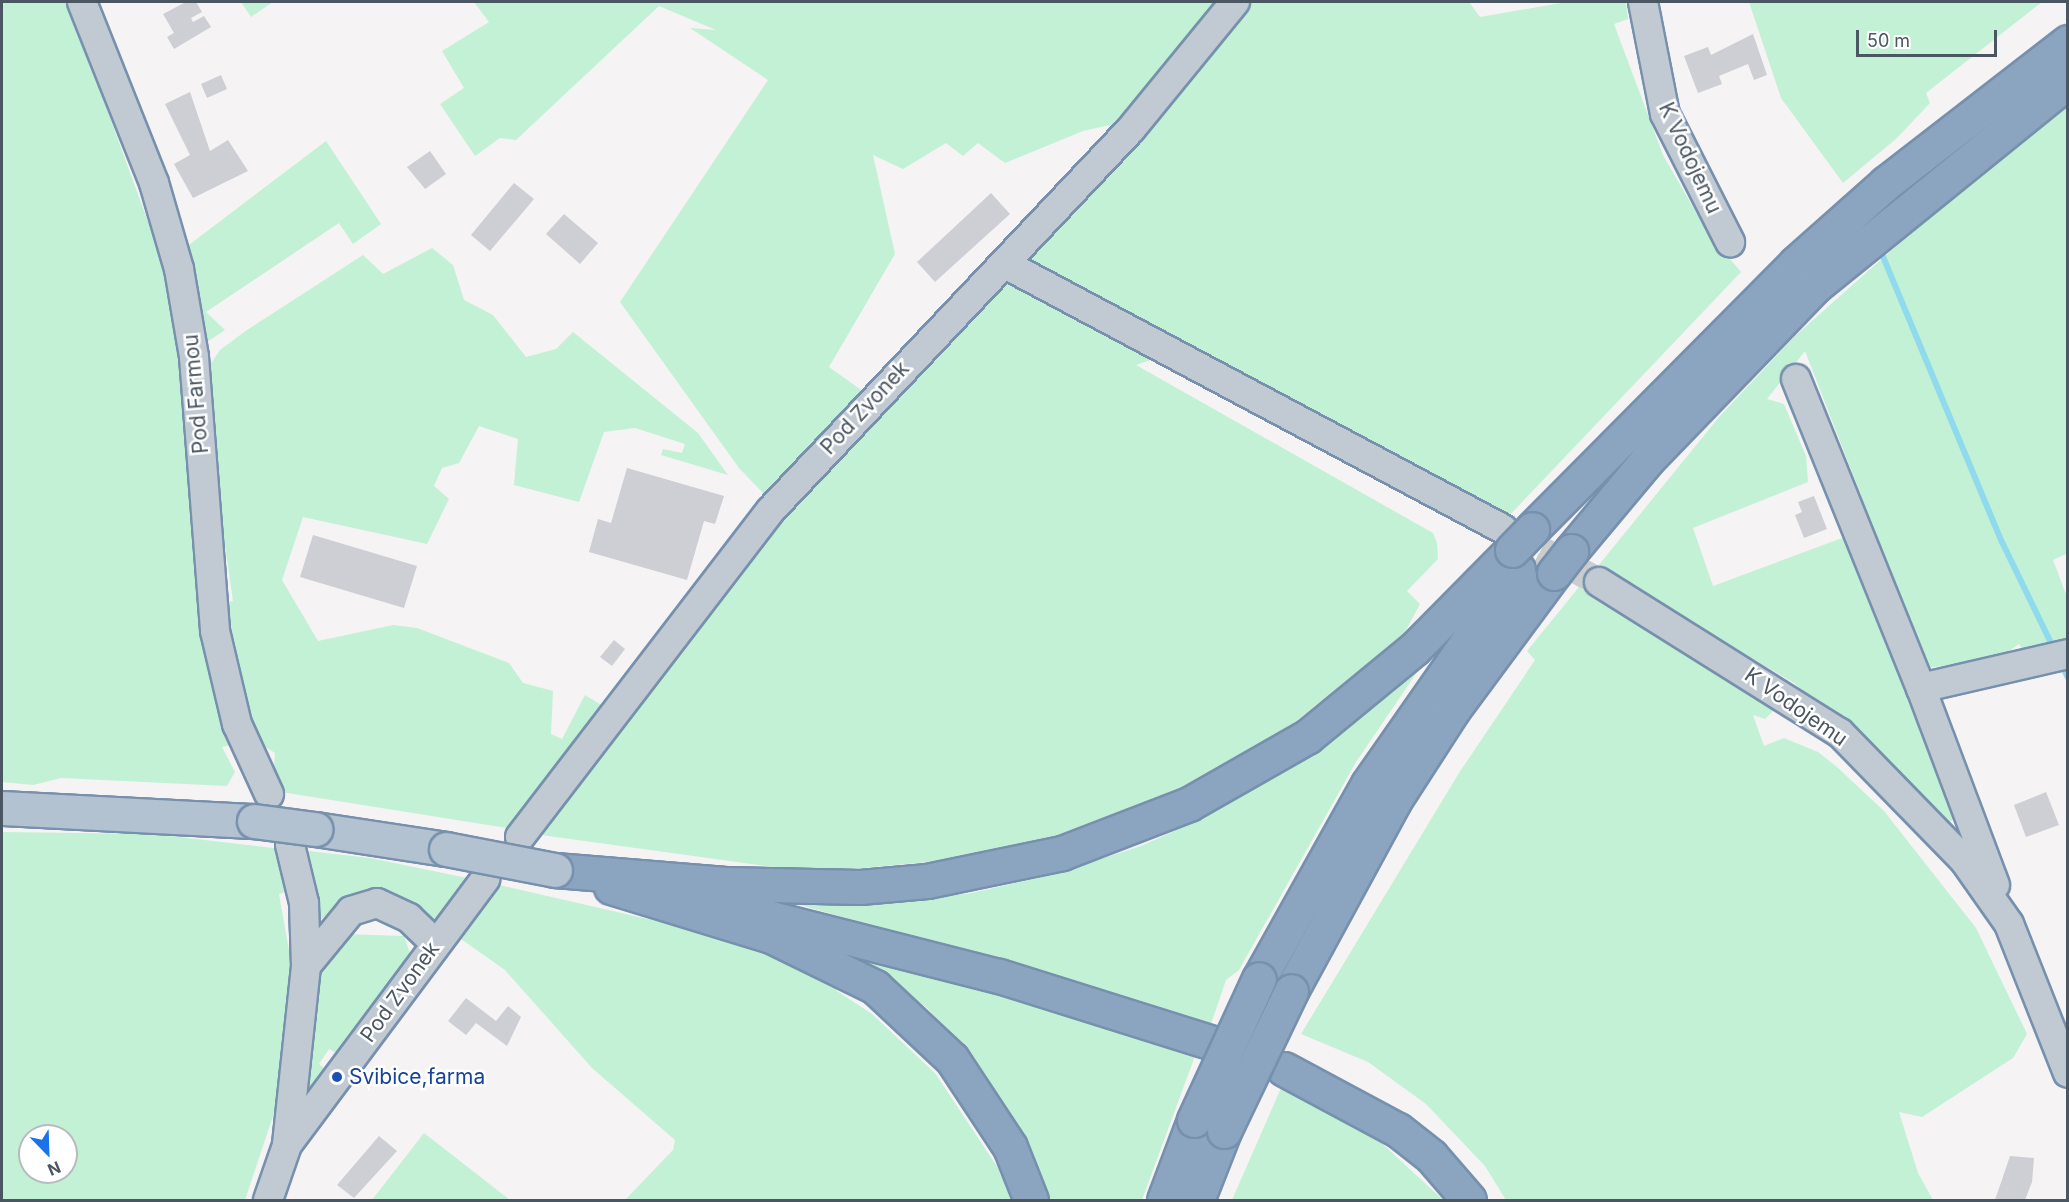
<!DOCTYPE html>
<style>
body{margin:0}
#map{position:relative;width:2069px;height:1202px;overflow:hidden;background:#f5f3f3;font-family:Inter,sans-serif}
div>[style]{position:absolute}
.green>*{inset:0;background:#c3f1d5}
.stream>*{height:6px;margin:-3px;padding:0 3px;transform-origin:3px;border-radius:3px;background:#90daee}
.building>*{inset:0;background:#cdcfd5}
.minor-tunnel>*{height:28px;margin-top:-14px;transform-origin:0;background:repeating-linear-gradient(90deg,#caccce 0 28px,transparent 0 42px)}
.roads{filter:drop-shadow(2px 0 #7690ad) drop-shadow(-2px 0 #7690ad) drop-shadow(0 2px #7690ad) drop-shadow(0 -2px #7690ad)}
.minor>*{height:28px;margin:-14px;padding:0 14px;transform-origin:14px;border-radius:14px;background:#c1cad2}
.major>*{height:33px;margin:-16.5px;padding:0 16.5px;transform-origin:16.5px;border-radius:16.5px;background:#b3c2d1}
.highway>*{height:33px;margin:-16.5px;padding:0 16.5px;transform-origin:16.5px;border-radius:16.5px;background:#8ba5c1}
.bridges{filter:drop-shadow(2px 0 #7690ad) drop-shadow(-2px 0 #7690ad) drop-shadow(0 2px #7690ad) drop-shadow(0 -2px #7690ad)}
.major-bridge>*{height:33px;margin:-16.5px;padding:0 16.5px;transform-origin:16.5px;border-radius:16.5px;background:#b3c2d1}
.highway-bridge>*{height:33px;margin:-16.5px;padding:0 16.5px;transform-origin:16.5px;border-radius:16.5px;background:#8ba5c1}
.dots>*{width:16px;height:16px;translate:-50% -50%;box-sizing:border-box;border:3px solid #fff;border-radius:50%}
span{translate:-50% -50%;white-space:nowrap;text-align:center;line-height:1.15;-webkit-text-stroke:5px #fff;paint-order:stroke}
.street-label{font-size:21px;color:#4a5661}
.transit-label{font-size:21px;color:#164399}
.left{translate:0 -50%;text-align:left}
.frame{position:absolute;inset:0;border:3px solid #4a5661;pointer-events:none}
.north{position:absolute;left:18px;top:1124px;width:60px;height:60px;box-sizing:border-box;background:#fff;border:2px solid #b7bbc0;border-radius:50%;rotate:157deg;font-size:16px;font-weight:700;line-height:24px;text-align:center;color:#4a5661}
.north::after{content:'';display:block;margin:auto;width:21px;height:27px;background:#1a73e8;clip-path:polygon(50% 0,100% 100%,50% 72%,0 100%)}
.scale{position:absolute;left:1856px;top:30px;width:141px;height:27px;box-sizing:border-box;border:3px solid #4a5661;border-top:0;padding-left:8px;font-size:18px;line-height:21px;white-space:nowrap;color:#4a5661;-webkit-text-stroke:4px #fff;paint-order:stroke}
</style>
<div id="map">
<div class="green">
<div style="clip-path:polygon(2px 2px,68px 2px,160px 255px,184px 355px,232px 745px,222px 747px,235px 772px,227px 786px,61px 778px,33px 785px,2px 782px)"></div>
<div style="clip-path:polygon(241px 2px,273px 2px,251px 17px)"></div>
<div style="clip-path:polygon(474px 2px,1227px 2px,1123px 122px,1083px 131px,1005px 163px,978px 143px,963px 156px,946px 143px,903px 169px,873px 155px,895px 254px,829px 367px,864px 392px,766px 496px,739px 468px,620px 302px,768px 80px,690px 28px,716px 30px,659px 6px,516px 140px,500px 138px,475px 156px,440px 104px,464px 88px,442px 51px,489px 22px)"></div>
<div style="clip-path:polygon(1251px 2px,1469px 2px,1480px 17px,1567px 2px,1626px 2px,1628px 19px,1614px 24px,1663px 155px,1706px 230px,1741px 272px,1504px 521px,1189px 347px,1136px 365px,1433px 533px,1437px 543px,1438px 559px,1407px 591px,1420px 604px,1404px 634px,1290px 726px,1184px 787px,1036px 843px,939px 861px,851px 869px,802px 871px,534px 834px,775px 522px,1151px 127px)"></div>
<div style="clip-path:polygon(1749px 2px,2042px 2px,1926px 93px,1930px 103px,1897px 138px,1843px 183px,1781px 98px)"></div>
<div style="clip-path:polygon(2067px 106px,2068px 553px,2053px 560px,2067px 597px,2067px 645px,2026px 655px,2019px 644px,2001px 657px,1928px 668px,1805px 351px,1767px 399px,1784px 404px,1806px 456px,1808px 482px,1693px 528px,1713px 586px,1845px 537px,1902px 663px,1955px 817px,1950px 822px,1794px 683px,1598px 566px,1719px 417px,1795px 336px,1955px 194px)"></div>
<div style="clip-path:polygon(326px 141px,381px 224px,353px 244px,339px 223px,206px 312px,225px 330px,201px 346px,181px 251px)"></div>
<div style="clip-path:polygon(432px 248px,453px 265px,464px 300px,493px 315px,526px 357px,556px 349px,573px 332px,698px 433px,728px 475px,661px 455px,663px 449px,682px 453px,685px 444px,635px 428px,604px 432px,579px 502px,514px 485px,518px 439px,479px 426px,459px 463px,442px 468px,434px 486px,449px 499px,427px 544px,303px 517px,282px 580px,318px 641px,393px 625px,417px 628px,509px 663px,523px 683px,553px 691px,551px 734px,562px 739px,585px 695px,603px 706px,507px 828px,281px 792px,273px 780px,275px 753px,251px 738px,221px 603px,233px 601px,213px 461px,210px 365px,220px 350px,247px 330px,363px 255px,383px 274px)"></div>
<div style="clip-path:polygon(1579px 587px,1777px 707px,1765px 719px,1753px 715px,1764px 746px,1784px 738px,1818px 752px,1837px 767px,1884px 811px,1976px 928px,2027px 1034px,2013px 1058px,1922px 1117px,1899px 1112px,1918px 1173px,1933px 1200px,1506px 1200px,1485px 1166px,1426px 1104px,1368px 1062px,1301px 1034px,1459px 773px,1535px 660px,1527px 651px)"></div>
<div style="clip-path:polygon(1424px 662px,1356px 762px,1239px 970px,1226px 980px,1211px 1024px,797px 904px,967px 894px,1051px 875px,1141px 846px,1197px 821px,1319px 752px)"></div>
<div style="clip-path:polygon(evenodd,2px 832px,153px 834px,282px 849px,294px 889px,279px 894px,290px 956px,284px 1040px,277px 1104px,245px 1200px,2px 1200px,2px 832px,30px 1136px,66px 1136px,66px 1172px,30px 1172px,30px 1136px)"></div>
<div style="clip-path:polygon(300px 850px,370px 858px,472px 879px,436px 924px,404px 898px,381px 891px,344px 903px,320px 920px)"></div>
<div style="clip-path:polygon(499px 885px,726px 937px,830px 978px,837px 991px,872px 1014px,935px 1073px,998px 1168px,1012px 1200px,625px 1200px,673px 1150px,675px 1140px,592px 1068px,505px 970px,461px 939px)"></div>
<div style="clip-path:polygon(344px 934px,404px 936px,412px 959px,350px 1047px,344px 1044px,336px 1053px,329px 1049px,319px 1064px,329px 1072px,315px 1090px,307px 1082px,318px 971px)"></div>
<div style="clip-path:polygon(867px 961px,952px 980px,1195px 1056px,1142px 1200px,1049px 1200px,1015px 1120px,968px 1051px,927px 1008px)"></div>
<div style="clip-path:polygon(1281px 1088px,1374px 1136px,1443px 1200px,1232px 1200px)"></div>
<div style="clip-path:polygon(424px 1133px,510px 1200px,372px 1200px)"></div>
</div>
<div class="stream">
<div style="left:1879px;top:247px;width:320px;rotate:67.4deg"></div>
<div style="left:2002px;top:542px;width:119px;rotate:64.1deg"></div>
<div style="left:2061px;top:664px;width:16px;rotate:63deg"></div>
</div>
<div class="building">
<div style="clip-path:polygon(186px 2px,196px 2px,202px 12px,191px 18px,193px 22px,204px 16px,211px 27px,174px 49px,167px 37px,174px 33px,163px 14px)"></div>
<div style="clip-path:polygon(1753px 34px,1767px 75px,1754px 80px,1748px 64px,1719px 76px,1722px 84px,1698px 93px,1684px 56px,1708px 47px,1711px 55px)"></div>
<div style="clip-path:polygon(221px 75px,227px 89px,207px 98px,201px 84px)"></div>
<div style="clip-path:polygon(190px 92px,210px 151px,228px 140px,248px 171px,193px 198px,174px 164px,190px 155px,165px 104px)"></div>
<div style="clip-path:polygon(430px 151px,446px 174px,425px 189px,407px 167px)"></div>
<div style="clip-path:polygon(514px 183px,534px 199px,490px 251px,471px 235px)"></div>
<div style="clip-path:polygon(991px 193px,1010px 214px,935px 282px,917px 262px)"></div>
<div style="clip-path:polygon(564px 214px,598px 243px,580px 264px,546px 234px)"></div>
<div style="clip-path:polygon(627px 468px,724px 496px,715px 524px,704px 521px,687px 580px,589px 552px,598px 519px,611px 523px)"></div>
<div style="clip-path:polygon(1814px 496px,1827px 529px,1804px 538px,1795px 515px,1802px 512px,1798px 502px)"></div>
<div style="clip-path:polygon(313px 535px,417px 566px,404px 608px,300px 577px)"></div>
<div style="clip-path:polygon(614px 640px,625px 649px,612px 666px,600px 657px)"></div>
<div style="clip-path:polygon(2046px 792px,2059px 825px,2026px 837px,2014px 805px)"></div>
<div style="clip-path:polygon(466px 998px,496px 1021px,508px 1006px,521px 1017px,507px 1046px,476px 1023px,466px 1035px,448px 1021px)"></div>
<div style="clip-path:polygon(379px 1136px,397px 1151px,354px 1198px,337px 1185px)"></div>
<div style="clip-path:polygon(2010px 1156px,2034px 1158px,2032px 1182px,2025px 1200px,1995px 1200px)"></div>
</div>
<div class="minor-tunnel">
<div style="left:1504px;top:530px;width:108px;rotate:28.7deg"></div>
</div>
<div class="roads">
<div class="minor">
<div style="left:82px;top:2px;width:195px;rotate:68.3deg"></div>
<div style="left:154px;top:183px;width:90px;rotate:73.8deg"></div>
<div style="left:179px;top:269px;width:89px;rotate:80.3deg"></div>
<div style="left:194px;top:357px;width:275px;rotate:85.6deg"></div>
<div style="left:215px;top:631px;width:96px;rotate:76.7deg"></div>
<div style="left:237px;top:724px;width:77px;rotate:65.4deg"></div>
<div style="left:1643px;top:2px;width:114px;rotate:78.9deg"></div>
<div style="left:1665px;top:114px;width:144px;rotate:63.1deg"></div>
<div style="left:1005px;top:264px;width:564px;rotate:28.02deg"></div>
<div style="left:1796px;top:379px;width:333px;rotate:68deg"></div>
<div style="left:1599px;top:582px;width:284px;rotate:32.1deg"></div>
<div style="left:1840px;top:733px;width:177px;rotate:45.7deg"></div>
<div style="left:1964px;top:860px;width:78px;rotate:54.9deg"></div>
<div style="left:2009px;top:924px;width:160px;rotate:68.4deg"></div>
<div style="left:520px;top:837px;width:412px;rotate:-52.5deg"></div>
<div style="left:771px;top:510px;width:524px;rotate:-46.62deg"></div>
<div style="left:1131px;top:129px;width:164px;rotate:-50.7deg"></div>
<div style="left:290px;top:845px;width:60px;rotate:76.4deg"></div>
<div style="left:304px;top:903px;width:63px;rotate:88.2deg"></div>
<div style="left:1995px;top:885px;width:210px;rotate:-110.6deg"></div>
<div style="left:1921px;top:688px;width:151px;rotate:-13deg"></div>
<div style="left:287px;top:1144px;width:179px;rotate:-83.9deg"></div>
<div style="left:306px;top:966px;width:71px;rotate:-50.7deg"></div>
<div style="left:351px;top:911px;width:27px;rotate:-17deg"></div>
<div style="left:377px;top:903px;width:35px;rotate:25deg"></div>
<div style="left:409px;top:918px;width:36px;rotate:44deg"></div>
<div style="left:268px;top:1200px;width:58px;rotate:-70.9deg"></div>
<div style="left:287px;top:1145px;width:332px;rotate:-53.3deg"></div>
</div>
<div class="major">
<div style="left:2px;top:808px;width:252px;rotate:3deg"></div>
<div style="left:315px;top:829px;width:133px;rotate:8.7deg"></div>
</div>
<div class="highway">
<div style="left:1532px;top:529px;width:375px;rotate:-45.2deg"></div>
<div style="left:1796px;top:263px;width:120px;rotate:-41.6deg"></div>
<div style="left:1886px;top:183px;width:230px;rotate:-37.8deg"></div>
<div style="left:1571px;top:551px;width:119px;rotate:-50.1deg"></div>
<div style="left:1647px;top:460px;width:242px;rotate:-46deg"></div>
<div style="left:1815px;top:286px;width:326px;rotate:-39deg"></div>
<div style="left:555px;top:870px;width:171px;rotate:4.7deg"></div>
<div style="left:725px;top:884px;width:135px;rotate:1.3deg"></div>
<div style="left:860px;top:887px;width:67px;rotate:-5.1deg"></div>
<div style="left:927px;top:881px;width:138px;rotate:-11.7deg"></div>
<div style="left:1062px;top:853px;width:136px;rotate:-21.1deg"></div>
<div style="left:1189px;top:804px;width:137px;rotate:-29.7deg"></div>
<div style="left:1308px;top:736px;width:137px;rotate:-39.4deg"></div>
<div style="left:1414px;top:649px;width:139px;rotate:-45.3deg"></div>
<div style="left:611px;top:887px;width:167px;rotate:17deg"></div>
<div style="left:771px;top:936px;width:116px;rotate:26.1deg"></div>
<div style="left:875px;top:987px;width:105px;rotate:43.1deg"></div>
<div style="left:952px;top:1059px;width:105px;rotate:56.6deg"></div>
<div style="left:1010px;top:1147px;width:57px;rotate:68.4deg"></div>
<div style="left:692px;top:898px;width:317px;rotate:14.3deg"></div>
<div style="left:999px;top:976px;width:220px;rotate:17.4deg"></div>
<div style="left:1259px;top:979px;width:223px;rotate:-60.8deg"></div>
<div style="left:1368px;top:784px;width:262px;rotate:-55.1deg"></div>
<div style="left:1291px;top:991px;width:216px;rotate:-61.5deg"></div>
<div style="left:1394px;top:801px;width:107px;rotate:-57.2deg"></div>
<div style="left:1452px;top:711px;width:172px;rotate:-53.5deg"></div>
<div style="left:1284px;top:1069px;width:129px;rotate:28.2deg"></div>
<div style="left:1398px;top:1130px;width:42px;rotate:38.2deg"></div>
<div style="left:1431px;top:1156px;width:58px;rotate:49.2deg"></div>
<div style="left:1164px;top:1200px;width:85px;rotate:-69.4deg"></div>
<div style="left:1197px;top:1200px;width:74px;rotate:-68.6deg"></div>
</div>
</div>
<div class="bridges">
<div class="major-bridge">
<div style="left:254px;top:821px;width:62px;rotate:7.5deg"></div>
<div style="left:446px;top:849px;width:111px;rotate:10.9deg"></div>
</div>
<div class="highway-bridge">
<div style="left:1512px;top:550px;width:29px;rotate:-46deg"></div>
<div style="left:1554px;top:573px;width:28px;rotate:-52deg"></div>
<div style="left:1194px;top:1120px;width:155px;rotate:-65.3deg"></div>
<div style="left:1224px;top:1131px;width:155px;rotate:-64.4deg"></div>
</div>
</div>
<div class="dots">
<div style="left:337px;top:1077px;background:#1a4fb4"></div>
</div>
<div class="street-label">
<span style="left:1690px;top:158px;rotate:65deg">K Vodojemu</span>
<span style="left:196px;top:394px;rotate:-95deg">Pod Farmou</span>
<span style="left:865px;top:408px;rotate:-47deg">Pod Zvonek</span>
<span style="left:1796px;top:707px;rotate:35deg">K Vodojemu</span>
<span style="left:400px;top:992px;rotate:-54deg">Pod Zvonek</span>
</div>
<div class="transit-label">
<span class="left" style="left:349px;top:1077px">Svibice,farma</span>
</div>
<div class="frame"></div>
<div class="north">N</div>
<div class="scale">50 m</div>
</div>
